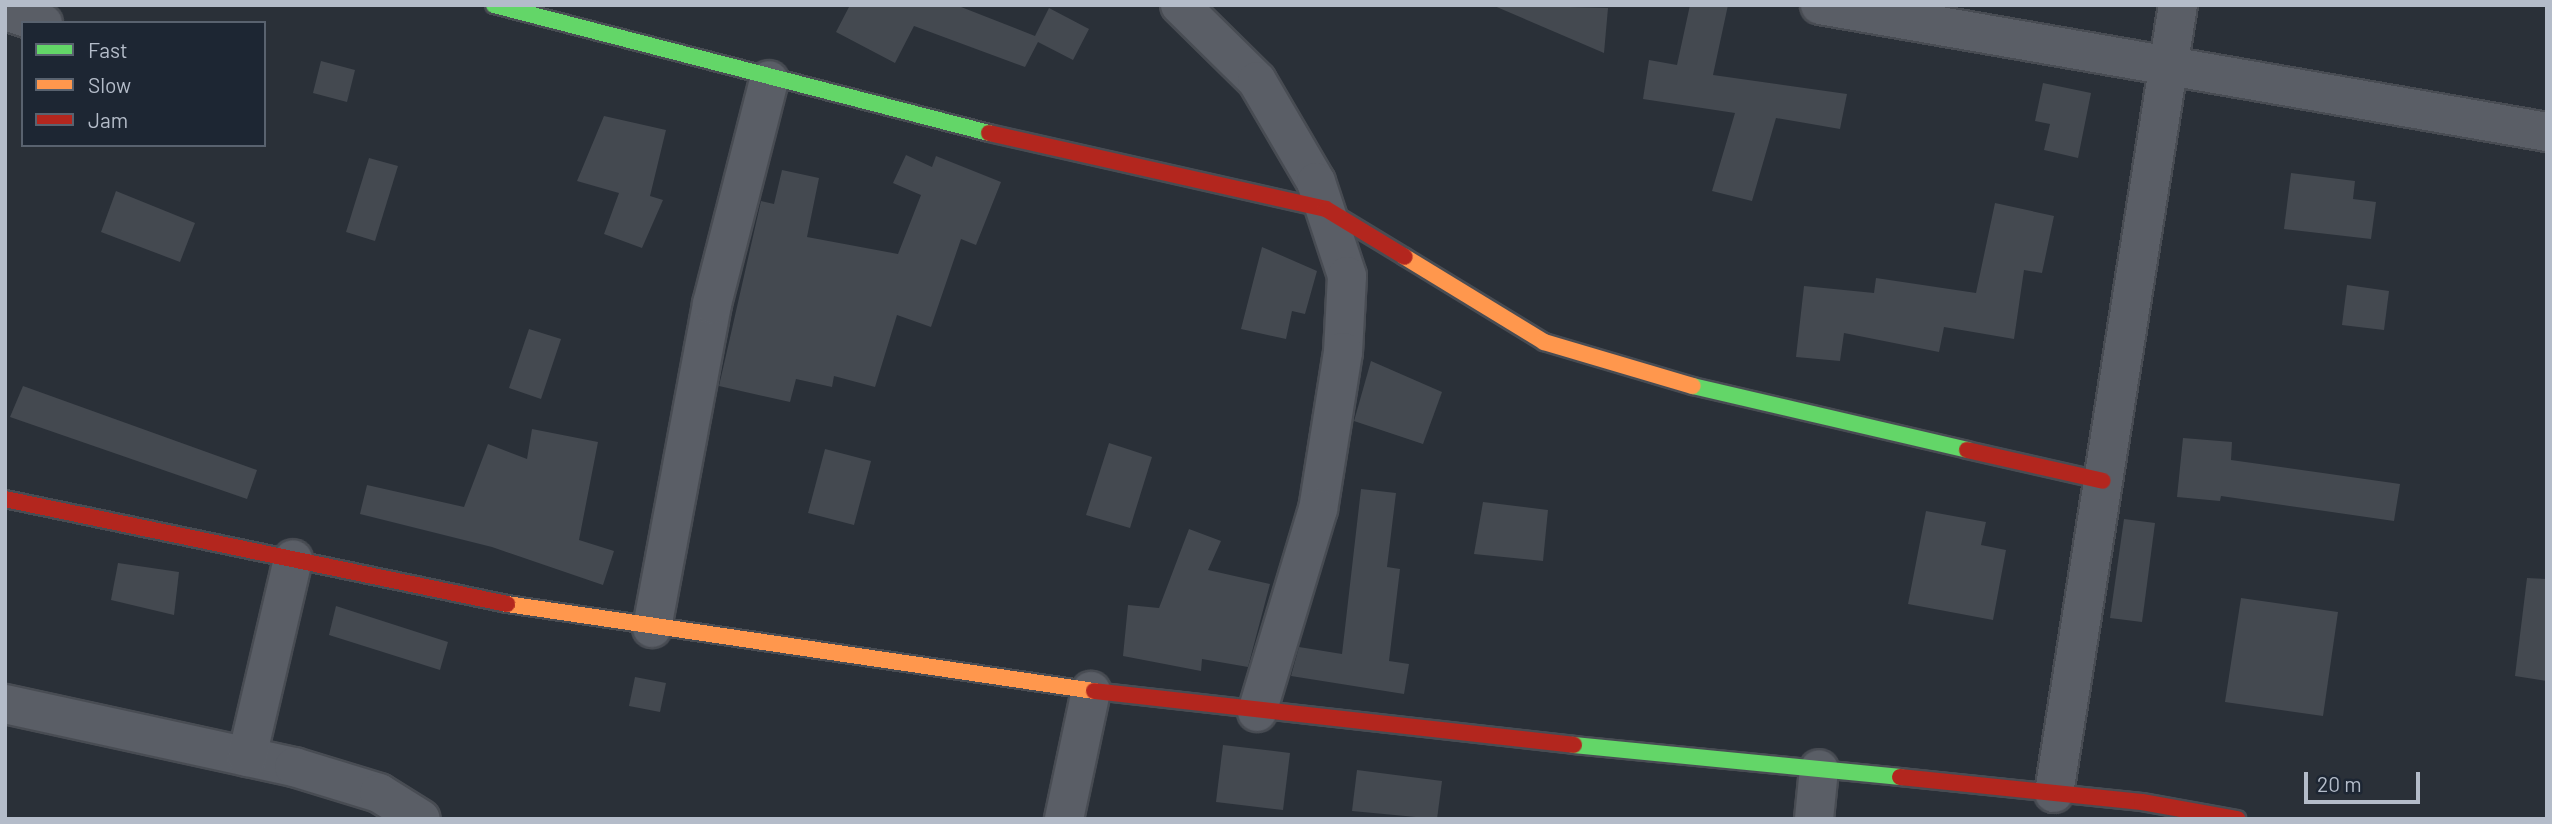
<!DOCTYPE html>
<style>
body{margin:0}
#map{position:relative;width:2552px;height:824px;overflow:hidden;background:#2a3038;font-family:Barlow,sans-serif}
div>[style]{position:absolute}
.building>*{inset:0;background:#444950}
.roads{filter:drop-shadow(2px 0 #484c53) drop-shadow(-2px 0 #484c53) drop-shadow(0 2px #484c53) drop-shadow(0 -2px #484c53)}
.street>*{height:38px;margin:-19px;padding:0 19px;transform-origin:19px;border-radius:19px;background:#5a5e66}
.fast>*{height:16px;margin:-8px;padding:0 8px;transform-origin:8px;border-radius:8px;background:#63d668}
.slow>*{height:16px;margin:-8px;padding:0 8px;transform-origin:8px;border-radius:8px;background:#ff974d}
.jam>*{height:16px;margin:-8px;padding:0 8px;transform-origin:8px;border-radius:8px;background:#b3261e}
span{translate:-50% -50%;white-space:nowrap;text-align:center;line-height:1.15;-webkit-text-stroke:5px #1d2633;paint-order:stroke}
.frame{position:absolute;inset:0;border:7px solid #b4bcc9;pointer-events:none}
.legend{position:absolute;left:21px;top:21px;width:245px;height:126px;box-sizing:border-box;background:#1d2633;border:2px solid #59626f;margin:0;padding:9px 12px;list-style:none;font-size:21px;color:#b4bcc9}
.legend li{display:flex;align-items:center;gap:14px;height:35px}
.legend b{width:35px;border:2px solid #59626f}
.scale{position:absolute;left:2304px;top:772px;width:116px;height:32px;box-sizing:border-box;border:4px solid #b4bcc9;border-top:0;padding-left:9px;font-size:21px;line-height:24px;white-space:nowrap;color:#b4bcc9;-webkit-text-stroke:5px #1d2633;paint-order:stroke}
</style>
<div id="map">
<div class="building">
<div style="clip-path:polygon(850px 5px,956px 5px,1035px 36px,1049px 8px,1089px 29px,1073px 60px,1038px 42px,1025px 67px,914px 26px,895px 63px,836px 32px)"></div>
<div style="clip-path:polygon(1492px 5px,1608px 8px,1604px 53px)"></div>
<div style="clip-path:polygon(1690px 5px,1728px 5px,1713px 75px,1847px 94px,1840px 129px,1776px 118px,1752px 201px,1712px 191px,1735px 113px,1643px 99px,1649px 60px,1677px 65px)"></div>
<div style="clip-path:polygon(321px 61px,355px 70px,347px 102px,313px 93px)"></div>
<div style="clip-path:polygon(2043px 83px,2091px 93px,2078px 158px,2044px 150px,2050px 124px,2035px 121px)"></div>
<div style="clip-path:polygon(604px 116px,666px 130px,650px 196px,663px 200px,642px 248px,604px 234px,619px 193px,577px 181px)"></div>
<div style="clip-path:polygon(906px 155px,932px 167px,936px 156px,1001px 182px,976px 245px,961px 239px,931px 327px,897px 315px,875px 387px,834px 376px,832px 387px,796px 379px,790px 402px,719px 386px,761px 201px,774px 204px,782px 170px,819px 178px,807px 237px,898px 254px,921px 195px,893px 183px)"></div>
<div style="clip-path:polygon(369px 158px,398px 166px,375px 241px,346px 232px)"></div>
<div style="clip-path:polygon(2291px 173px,2355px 181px,2353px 199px,2376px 202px,2371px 239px,2284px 229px)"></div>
<div style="clip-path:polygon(116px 191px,195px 223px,180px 262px,101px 232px)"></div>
<div style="clip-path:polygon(1995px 203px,2054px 216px,2042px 273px,2024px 270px,2014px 339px,1944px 327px,1939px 352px,1844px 333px,1840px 361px,1796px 357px,1804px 286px,1874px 293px,1876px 278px,1976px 293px)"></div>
<div style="clip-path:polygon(1262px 247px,1317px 271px,1305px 314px,1292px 311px,1286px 339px,1241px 329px)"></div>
<div style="clip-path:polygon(2347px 285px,2389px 291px,2384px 330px,2342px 325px)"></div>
<div style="clip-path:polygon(529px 329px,561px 339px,541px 399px,509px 388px)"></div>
<div style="clip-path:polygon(1371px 361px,1442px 392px,1423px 444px,1354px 421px)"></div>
<div style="clip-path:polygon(23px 386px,257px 470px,247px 499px,10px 417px)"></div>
<div style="clip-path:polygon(532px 429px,598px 442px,579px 540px,614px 551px,603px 585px,492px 547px,360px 514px,367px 485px,464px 507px,488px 444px,527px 459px)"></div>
<div style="clip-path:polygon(2183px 438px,2232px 442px,2231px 460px,2400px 484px,2394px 521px,2221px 496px,2220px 501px,2177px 497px)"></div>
<div style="clip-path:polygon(1109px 443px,1152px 457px,1130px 528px,1086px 515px)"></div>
<div style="clip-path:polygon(825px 449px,871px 461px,854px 525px,808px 513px)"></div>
<div style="clip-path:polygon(1361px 489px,1396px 493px,1387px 567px,1400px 569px,1389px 661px,1409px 664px,1404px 694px,1291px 676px,1299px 647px,1342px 654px)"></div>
<div style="clip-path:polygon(1483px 502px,1548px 510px,1543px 561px,1474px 554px)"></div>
<div style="clip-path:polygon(1926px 511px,1986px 522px,1981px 545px,2006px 550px,1993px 620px,1908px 604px)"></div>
<div style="clip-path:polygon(2124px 519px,2155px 523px,2142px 622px,2110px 618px)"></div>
<div style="clip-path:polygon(1189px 529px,1221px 541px,1208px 570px,1270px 584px,1248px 667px,1202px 659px,1201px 671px,1123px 656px,1128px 605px,1159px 608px)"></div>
<div style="clip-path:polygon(118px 563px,179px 572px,174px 615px,111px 600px)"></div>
<div style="clip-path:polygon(2527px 578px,2547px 579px,2547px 681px,2515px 676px)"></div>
<div style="clip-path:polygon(2241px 598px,2338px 612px,2323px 716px,2225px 702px)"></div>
<div style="clip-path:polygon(336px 606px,448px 642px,440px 670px,329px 635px)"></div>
<div style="clip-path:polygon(635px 677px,666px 683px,660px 712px,629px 706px)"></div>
<div style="clip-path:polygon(1223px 745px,1290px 753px,1283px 810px,1216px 802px)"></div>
<div style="clip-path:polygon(1357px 770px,1442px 781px,1437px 819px,1352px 811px)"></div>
</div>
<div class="roads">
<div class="street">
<div style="left:1180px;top:5px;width:108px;rotate:44.6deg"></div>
<div style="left:1257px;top:81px;width:117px;rotate:59.7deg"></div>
<div style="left:1316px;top:182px;width:99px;rotate:71.7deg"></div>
<div style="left:1347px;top:276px;width:76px;rotate:93deg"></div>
<div style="left:1343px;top:352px;width:159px;rotate:99deg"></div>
<div style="left:1318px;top:509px;width:212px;rotate:106.7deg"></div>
<div style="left:1820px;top:5px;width:738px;rotate:9.91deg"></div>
<div style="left:5px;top:11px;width:40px;rotate:18deg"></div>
<div style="left:652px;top:628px;width:330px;rotate:-79.5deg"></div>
<div style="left:712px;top:304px;width:231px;rotate:-75.7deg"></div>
<div style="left:5px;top:704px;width:296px;rotate:12.3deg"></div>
<div style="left:294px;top:767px;width:89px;rotate:17deg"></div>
<div style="left:379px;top:793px;width:49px;rotate:31.8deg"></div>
<div style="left:247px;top:757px;width:203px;rotate:-76.9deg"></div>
<div style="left:2054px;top:793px;width:798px;rotate:-81.06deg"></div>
<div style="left:1064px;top:819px;width:131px;rotate:-78.1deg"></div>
<div style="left:1814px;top:819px;width:50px;rotate:-84.3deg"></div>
</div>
<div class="fast">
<div style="left:494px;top:5px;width:511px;rotate:14.5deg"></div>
<div style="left:1693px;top:386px;width:281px;rotate:13.1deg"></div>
<div style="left:1574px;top:745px;width:328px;rotate:5.6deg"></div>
</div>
<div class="slow">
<div style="left:1405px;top:257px;width:163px;rotate:31.4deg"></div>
<div style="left:1544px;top:342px;width:155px;rotate:16.5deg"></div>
<div style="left:507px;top:604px;width:593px;rotate:8.43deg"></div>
</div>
<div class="jam">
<div style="left:989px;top:133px;width:345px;rotate:12.7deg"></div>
<div style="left:1326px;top:209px;width:92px;rotate:31.3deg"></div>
<div style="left:1967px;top:450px;width:139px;rotate:12.8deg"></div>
<div style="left:5px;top:499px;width:513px;rotate:11.81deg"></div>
<div style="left:1094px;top:691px;width:483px;rotate:6.4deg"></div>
<div style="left:1900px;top:777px;width:243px;rotate:5.9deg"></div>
<div style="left:2142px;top:802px;width:97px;rotate:10.1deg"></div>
</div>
</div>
<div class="frame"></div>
<ul class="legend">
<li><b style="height:9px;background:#63d668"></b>Fast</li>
<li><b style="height:9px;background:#ff974d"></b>Slow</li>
<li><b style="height:9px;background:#b3261e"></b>Jam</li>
</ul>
<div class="scale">20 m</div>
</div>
